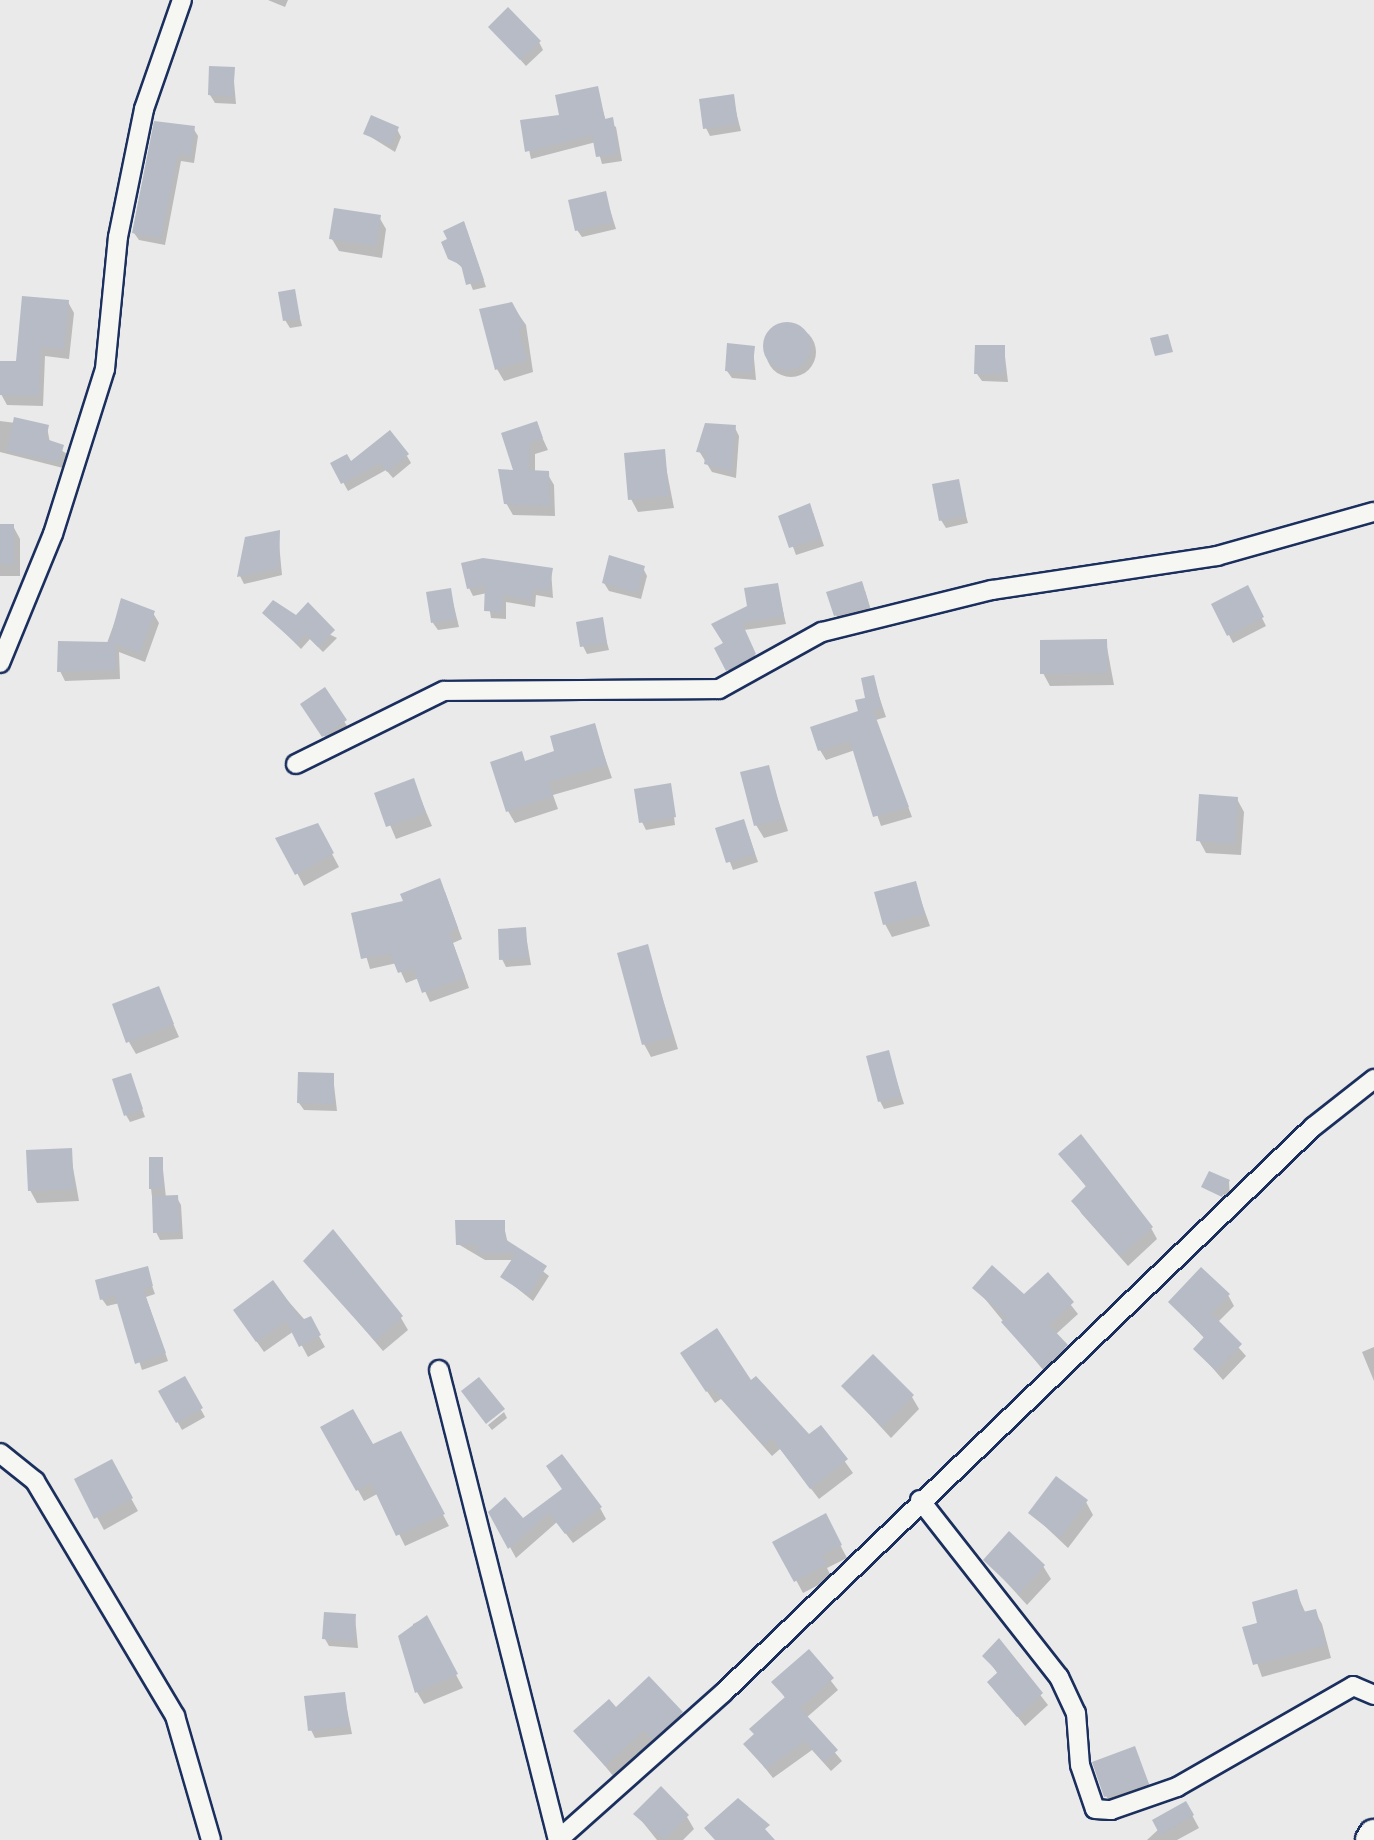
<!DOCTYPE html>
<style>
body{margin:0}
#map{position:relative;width:1374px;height:1840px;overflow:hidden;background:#e9eae9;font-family:"Playpen Sans",sans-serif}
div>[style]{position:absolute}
.shadow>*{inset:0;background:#0003}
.round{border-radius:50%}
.building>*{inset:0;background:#b6bbc6}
.roads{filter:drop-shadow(2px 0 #1b2f5e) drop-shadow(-2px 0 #1b2f5e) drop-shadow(0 2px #1b2f5e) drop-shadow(0 -2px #1b2f5e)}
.street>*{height:18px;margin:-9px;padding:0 9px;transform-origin:9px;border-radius:9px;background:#f6f6f2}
.primary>*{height:30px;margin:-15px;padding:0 15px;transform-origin:15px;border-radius:15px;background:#f6f6f2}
span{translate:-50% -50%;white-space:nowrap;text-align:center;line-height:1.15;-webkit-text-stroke:8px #f6f6f2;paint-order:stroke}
</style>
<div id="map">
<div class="shadow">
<div style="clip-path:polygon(268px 0,288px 0,285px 7px)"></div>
<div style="clip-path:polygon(491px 27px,539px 42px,543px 50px,526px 66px)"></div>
<div style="clip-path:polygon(233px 70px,236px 104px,215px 103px,210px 95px)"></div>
<div style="clip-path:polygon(596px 89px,606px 121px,616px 127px,622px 161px,602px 164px,596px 142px,531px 159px,523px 122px,562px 117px)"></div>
<div style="clip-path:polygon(732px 96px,741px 131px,710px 136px,706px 128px)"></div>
<div style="clip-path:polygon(156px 124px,193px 128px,198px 136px,194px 163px,181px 161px,165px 245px,139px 240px,134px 233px)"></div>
<div style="clip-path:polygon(397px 129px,401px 137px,395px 152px,366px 134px)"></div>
<div style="clip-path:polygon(605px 194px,616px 229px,582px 237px,577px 230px)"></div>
<div style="clip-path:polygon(379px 217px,386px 229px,382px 258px,339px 251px,332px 239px)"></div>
<div style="clip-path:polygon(467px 231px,486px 287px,473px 290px,465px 270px,451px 258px)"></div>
<div style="clip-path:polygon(293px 291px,302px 326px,290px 328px,285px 320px)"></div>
<div style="clip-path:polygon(68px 302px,74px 313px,69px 359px,45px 356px,43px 406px,7px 405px,1px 394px,18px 364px)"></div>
<div style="clip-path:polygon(512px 305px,526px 325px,533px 372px,504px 381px,497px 369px)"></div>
<div class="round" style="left:766px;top:327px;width:50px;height:50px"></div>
<div style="clip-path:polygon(753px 348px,756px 380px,732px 378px,727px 371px)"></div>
<div style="clip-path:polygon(1004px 348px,1008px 382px,982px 381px,977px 374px)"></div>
<div style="clip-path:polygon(0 421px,47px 427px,50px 443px,67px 454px,63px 468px,0 452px)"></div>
<div style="clip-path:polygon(536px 424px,548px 450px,535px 454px,535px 473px,547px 473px,554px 485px,555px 516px,513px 515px,506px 503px)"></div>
<div style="clip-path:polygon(735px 428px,739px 436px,736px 478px,712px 472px,699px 451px,700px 439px)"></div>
<div style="clip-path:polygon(663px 452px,674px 508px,638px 512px,631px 499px)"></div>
<div style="clip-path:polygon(407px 456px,411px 463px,393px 478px,386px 470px,348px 491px,333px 464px)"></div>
<div style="clip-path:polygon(957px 482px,968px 523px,946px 528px,941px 520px)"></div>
<div style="clip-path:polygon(813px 513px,824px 546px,796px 555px,782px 517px)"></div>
<div style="clip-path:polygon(0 526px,13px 526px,20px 539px,20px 576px,0 576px)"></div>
<div style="clip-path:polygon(278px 533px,282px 575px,244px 584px,240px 576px)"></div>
<div style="clip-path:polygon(643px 568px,647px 576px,641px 599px,609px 591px,604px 583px)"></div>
<div style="clip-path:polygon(551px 570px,553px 598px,536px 595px,535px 607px,506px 602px,506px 619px,491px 618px,487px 593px,473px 596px,469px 588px)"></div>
<div style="clip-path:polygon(777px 585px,786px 624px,744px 630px,758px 663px,732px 677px,718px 649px)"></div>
<div style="clip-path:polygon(1247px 588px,1266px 626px,1233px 643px,1214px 605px)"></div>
<div style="clip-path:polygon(450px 590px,459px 627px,438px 630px,433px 623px)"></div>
<div style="clip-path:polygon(865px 591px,872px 615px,841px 623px,836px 615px)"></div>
<div style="clip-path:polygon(122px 602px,153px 613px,159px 623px,145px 662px,119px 652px,120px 679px,65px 681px,60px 671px,107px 643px)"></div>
<div style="clip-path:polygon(265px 613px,297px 618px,337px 638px,323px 652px,310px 639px,301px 649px)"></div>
<div style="clip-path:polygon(601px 620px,609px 650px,587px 654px,583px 646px)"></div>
<div style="clip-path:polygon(1106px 642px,1114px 685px,1050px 686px,1043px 673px)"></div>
<div style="clip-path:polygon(873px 678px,886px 717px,876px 720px,912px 817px,881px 826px,855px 750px,826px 760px,820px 750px,861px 713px)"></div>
<div style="clip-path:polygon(324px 690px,349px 729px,329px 743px,308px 712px)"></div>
<div style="clip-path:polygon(594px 726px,612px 778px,553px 795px,558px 809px,515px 823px,508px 811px,526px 764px,557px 753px)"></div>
<div style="clip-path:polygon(768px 768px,788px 831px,764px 838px,756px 825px)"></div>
<div style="clip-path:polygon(413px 781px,432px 826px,396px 839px,377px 794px)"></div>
<div style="clip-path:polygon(670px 786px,675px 825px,646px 830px,642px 822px)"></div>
<div style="clip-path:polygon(1237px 799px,1244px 812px,1241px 855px,1206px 853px,1199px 840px)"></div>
<div style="clip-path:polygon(317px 826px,339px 867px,304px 886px,279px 839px)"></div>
<div style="clip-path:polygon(718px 830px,747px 830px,758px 862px,733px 870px)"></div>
<div style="clip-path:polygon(915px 884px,930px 926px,892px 937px,885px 924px)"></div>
<div style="clip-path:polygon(445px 892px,462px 939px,453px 943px,469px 988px,430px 1002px,419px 978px,406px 983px,397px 963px,370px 969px,354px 915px)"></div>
<div style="clip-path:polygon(525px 930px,531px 965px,506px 967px,502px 959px)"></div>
<div style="clip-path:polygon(647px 947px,678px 1049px,651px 1057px,644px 1044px)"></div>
<div style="clip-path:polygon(158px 989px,179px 1037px,136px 1054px,129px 1042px)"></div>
<div style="clip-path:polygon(888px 1053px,904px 1104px,884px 1109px,880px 1101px)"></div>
<div style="clip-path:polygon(130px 1076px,145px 1117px,130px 1122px,126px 1115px)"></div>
<div style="clip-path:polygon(333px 1076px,337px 1111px,304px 1110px,299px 1103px)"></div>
<div style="clip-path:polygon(70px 1151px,79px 1201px,37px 1203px,30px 1190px)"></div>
<div style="clip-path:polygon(1061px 1155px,1151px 1228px,1157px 1239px,1128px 1266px,1081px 1213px,1075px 1201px,1088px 1189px)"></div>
<div style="clip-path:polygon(162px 1160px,166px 1198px,177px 1198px,181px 1205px,183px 1239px,160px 1240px,156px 1232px,151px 1188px)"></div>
<div style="clip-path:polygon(1229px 1182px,1230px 1197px,1204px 1187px)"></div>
<div style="clip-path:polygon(503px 1222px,508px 1244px,549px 1276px,533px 1301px,503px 1277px,514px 1260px,485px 1260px,458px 1244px)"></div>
<div style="clip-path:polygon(306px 1261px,401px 1318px,408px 1330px,383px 1351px)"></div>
<div style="clip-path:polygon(146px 1269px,155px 1294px,146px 1297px,168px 1361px,142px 1370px,120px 1303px,107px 1306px,102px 1299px)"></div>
<div style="clip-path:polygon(1048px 1276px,1078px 1314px,1055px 1335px,1071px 1357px,1049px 1377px,976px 1288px,1024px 1297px)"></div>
<div style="clip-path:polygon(273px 1284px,319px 1336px,325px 1347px,308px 1357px,294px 1331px,264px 1352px,243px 1322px)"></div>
<div style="clip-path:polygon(1228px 1295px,1234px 1306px,1217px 1323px,1246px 1356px,1223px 1380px,1196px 1349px,1205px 1339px,1171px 1302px)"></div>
<div style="clip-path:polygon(1374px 1347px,1374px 1381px,1362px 1352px)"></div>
<div style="clip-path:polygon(690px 1366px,751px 1384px,808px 1438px,821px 1428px,853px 1473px,819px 1499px,780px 1449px,772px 1456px,721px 1399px,715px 1403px)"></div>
<div style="clip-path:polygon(184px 1379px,205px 1417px,182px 1430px,161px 1392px)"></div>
<div style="clip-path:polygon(844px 1387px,912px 1397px,919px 1409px,891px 1438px)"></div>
<div style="clip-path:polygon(504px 1412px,507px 1418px,492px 1430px,488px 1425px)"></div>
<div style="clip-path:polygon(324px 1428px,372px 1447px,400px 1434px,449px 1526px,405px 1546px,379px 1493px,364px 1501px)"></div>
<div style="clip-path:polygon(111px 1462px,138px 1511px,104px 1530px,77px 1480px)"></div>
<div style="clip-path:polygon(564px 1490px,600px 1508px,606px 1519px,573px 1543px,557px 1522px,516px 1558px,491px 1513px,522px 1521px)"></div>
<div style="clip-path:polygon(1086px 1502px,1093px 1515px,1068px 1548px,1031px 1513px)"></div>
<div style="clip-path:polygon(825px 1516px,847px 1558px,827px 1568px,832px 1578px,803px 1593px,776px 1543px)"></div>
<div style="clip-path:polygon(986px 1560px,1043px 1566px,1051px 1579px,1027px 1605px)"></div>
<div style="clip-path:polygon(1296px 1592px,1306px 1614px,1315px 1612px,1322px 1624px,1331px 1658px,1262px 1677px,1245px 1629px,1260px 1625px)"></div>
<div style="clip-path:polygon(355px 1617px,358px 1648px,329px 1646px,325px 1639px)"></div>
<div style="clip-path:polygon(426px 1618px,463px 1688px,424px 1704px,417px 1692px,413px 1624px)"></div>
<div style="clip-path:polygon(999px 1642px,1048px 1705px,1025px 1726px,990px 1682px,998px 1674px,985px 1656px)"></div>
<div style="clip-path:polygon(809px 1653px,838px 1690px,806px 1718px,842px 1761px,831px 1771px,812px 1750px,773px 1778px,746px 1744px,786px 1699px,774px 1682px)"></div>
<div style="clip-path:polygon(344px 1694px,352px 1734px,315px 1738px,311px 1730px)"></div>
<div style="clip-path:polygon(616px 1711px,681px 1714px,688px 1726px,661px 1750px,652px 1742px,614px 1777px,576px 1731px)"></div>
<div style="clip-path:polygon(1134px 1749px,1154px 1796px,1114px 1808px,1106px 1796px)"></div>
<div style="clip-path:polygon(1186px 1804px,1199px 1828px,1177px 1840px,1147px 1840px)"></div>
<div style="clip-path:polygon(636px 1814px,687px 1817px,694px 1829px,683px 1840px,657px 1840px)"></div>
</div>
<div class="building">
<div style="clip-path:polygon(508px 7px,541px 41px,520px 60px,488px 27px)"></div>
<div style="clip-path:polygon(209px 66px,235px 67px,233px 97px,208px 95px)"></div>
<div style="clip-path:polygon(598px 86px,605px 119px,613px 117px,619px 154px,596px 157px,592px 135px,525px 152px,520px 120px,559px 115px,555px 95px)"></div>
<div style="clip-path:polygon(734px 94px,738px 124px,703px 129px,699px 99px)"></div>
<div style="clip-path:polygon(371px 115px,399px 127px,391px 145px,363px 134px)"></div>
<div style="clip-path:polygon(154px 121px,195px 126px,191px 156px,178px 154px,161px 238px,132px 233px)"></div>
<div style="clip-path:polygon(606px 191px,613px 222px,575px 231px,568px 200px)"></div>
<div style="clip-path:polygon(334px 208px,381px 215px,376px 246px,329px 239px)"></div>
<div style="clip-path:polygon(464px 221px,484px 280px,466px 285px,461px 265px,448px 259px,441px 242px,447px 239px,443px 231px)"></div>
<div style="clip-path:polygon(295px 289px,300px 318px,283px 321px,278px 292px)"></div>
<div style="clip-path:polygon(22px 296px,69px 300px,64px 349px,40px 347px,39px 396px,0 395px,0 361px,16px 361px)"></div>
<div style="clip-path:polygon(512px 302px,525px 326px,519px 328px,527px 360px,495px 370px,479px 309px)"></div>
<div class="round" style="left:763px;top:322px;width:48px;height:48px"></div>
<div style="clip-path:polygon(1168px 334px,1173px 352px,1155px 356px,1150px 338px)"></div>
<div style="clip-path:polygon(727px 343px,755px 346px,752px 373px,725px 371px)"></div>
<div style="clip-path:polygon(975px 345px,1005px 345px,1005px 374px,974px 374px)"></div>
<div style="clip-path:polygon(14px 417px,49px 425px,46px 439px,64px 445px,59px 462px,7px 451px)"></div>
<div style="clip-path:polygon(537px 421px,543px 438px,530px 443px,529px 470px,549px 471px,550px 506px,504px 504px,498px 469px,513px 470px,501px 433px)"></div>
<div style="clip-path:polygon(705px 423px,736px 425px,732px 471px,704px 464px,706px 453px,696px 452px)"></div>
<div style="clip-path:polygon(390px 430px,409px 454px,387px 472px,380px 463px,341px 484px,330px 463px,347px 454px,351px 461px)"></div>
<div style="clip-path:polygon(665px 449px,669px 496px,628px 500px,624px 453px)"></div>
<div style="clip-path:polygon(959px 479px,966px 515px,939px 521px,932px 484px)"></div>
<div style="clip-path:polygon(810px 503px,821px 538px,789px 548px,778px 516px)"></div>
<div style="clip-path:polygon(0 524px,14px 524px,14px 565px,0 564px)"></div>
<div style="clip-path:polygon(280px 530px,279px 568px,237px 577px,245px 537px)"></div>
<div style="clip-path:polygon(609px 555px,645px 566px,637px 593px,602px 583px)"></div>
<div style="clip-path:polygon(483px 558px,553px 568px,549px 591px,533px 589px,531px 600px,503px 595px,502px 612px,484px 611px,485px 585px,467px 589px,461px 563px)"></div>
<div style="clip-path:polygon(862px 581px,870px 607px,834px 616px,826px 592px)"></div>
<div style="clip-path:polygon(778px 583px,784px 616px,742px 623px,756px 654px,726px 671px,714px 648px,723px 643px,711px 624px,747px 606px,744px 588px)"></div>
<div style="clip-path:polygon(1248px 585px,1264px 617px,1227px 636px,1211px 604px)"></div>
<div style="clip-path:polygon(451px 588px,456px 619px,431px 623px,426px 592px)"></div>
<div style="clip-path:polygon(121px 598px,155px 611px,140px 653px,115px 644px,116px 670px,57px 672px,58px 641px,109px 642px)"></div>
<div style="clip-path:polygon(273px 600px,296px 615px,308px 602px,335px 630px,318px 647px,305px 634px,297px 644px,262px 613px)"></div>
<div style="clip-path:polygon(603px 617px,607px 643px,580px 647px,576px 622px)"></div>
<div style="clip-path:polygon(1107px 639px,1108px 673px,1040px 674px,1040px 640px)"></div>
<div style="clip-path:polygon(874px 675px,882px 708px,873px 710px,909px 807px,873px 817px,850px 741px,818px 751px,810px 727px,858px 711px,855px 700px,865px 698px,861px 678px)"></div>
<div style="clip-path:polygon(325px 687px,347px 720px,322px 737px,300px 704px)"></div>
<div style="clip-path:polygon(595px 723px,607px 765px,548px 782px,553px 796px,506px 812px,490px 762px,522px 751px,525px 761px,554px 751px,550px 736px)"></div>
<div style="clip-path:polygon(769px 765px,783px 819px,754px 826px,740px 772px)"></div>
<div style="clip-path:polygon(414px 778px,426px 813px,386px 827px,374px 793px)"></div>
<div style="clip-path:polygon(671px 783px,676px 817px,639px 823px,634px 789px)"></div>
<div style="clip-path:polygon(1199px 794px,1238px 797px,1235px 844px,1196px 841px)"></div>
<div style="clip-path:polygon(744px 819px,755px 854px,726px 863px,715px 828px)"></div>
<div style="clip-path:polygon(318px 823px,334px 853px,295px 875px,275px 838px)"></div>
<div style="clip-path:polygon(440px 878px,458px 928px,449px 932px,465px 977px,422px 993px,413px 968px,398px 973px,390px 953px,361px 959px,351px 913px,403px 901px,400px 894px)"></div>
<div style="clip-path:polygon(916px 881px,925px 914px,883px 925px,874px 892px)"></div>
<div style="clip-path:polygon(526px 927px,528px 958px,499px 960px,498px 929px)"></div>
<div style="clip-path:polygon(648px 944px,673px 1037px,642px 1045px,617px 953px)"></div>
<div style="clip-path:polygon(159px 986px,174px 1024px,126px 1043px,112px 1004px)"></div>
<div style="clip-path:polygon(889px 1050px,901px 1096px,878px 1102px,866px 1056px)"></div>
<div style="clip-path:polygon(298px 1072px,334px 1073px,334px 1104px,297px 1103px)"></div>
<div style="clip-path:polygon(131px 1073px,143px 1109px,124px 1116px,112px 1079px)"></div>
<div style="clip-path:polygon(1081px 1134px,1153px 1227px,1120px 1256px,1071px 1201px,1086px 1186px,1058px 1154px)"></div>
<div style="clip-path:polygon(72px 1148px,74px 1189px,28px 1191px,26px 1150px)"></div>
<div style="clip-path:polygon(149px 1157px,163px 1157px,163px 1189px,149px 1189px)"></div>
<div style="clip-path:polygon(1209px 1171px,1230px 1180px,1222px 1197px,1201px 1187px)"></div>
<div style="clip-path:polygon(178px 1195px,180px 1232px,153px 1233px,152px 1196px)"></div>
<div style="clip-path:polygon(455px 1220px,505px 1220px,505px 1239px,547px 1266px,528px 1295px,500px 1277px,516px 1253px,478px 1253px,477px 1245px,456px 1245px)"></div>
<div style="clip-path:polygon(333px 1229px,403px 1316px,375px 1341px,303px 1261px)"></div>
<div style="clip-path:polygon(992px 1265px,1024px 1294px,1048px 1272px,1074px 1302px,1049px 1325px,1068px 1345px,1042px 1368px,1001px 1322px,1006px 1317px,972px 1288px)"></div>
<div style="clip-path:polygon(148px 1266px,153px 1286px,143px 1289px,166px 1353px,135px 1364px,115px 1296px,100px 1300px,95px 1280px)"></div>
<div style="clip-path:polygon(1201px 1267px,1230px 1294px,1211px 1313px,1242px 1344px,1216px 1371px,1193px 1349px,1204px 1337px,1168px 1302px)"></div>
<div style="clip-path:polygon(273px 1280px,302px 1320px,311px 1316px,321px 1335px,299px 1347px,286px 1321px,256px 1342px,233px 1310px)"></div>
<div style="clip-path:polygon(717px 1328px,751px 1380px,756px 1376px,809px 1434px,821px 1425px,848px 1459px,810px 1489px,772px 1438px,764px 1445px,712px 1388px,706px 1392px,680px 1353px)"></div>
<div style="clip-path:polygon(873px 1354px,914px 1395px,882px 1427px,841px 1386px)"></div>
<div style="clip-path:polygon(185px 1376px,203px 1408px,176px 1423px,158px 1391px)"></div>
<div style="clip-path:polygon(479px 1377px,505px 1409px,486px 1424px,461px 1391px)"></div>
<div style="clip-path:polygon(353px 1409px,373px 1444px,401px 1431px,445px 1514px,396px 1536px,371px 1483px,356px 1491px,320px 1427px)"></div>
<div style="clip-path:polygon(562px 1454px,602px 1507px,565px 1534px,549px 1513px,508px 1549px,488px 1512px,505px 1497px,523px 1518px,562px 1489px,546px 1466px)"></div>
<div style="clip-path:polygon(112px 1459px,133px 1498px,94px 1519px,74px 1479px)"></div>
<div style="clip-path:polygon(1056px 1476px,1088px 1500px,1060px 1538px,1028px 1513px)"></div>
<div style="clip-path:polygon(826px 1513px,842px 1545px,822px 1555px,827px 1564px,794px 1582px,772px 1542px)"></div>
<div style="clip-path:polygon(1009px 1531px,1045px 1565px,1019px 1594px,983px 1560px)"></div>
<div style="clip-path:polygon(1297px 1589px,1303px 1612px,1316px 1609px,1326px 1645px,1253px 1665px,1242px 1627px,1257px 1623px,1252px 1602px)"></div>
<div style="clip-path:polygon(324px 1612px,356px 1614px,354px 1641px,322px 1639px)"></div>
<div style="clip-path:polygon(427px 1615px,458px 1674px,415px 1693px,398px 1636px)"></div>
<div style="clip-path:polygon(999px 1638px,1043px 1693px,1017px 1717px,987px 1682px,998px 1672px,982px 1656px)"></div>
<div style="clip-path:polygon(809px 1649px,834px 1678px,800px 1708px,838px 1750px,824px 1762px,805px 1741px,766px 1769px,743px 1744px,754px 1734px,749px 1729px,785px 1697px,771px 1682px)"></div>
<div style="clip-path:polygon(649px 1676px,683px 1712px,652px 1739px,644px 1731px,605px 1766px,573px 1731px,609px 1699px,616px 1707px)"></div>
<div style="clip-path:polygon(345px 1692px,349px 1726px,308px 1731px,304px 1696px)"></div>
<div style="clip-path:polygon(1135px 1746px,1149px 1784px,1104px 1797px,1092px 1762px)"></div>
<div style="clip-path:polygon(661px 1786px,689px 1815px,664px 1840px,633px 1814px)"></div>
<div style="clip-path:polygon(738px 1798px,770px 1825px,765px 1829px,775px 1840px,715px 1840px,704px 1828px)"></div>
<div style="clip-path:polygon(1186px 1801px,1194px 1815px,1160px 1835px,1152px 1820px)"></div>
</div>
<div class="roads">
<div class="street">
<div style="left:0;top:663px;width:139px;rotate:-67.7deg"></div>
<div style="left:53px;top:534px;width:173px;rotate:-72.5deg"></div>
<div style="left:105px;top:369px;width:133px;rotate:-84.4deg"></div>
<div style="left:118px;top:237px;width:131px;rotate:-78.5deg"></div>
<div style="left:144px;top:109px;width:115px;rotate:-70.8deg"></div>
<div style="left:296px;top:764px;width:165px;rotate:-26.3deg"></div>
<div style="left:444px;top:691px;width:275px;rotate:-0.4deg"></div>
<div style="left:719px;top:689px;width:118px;rotate:-29deg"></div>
<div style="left:822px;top:632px;width:175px;rotate:-13.9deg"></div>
<div style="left:992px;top:590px;width:228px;rotate:-8.6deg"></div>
<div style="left:1217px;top:556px;width:163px;rotate:-15.7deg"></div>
<div style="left:439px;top:1370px;width:485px;rotate:75.8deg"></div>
<div style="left:0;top:1453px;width:45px;rotate:38.7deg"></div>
<div style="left:35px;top:1481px;width:274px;rotate:59.2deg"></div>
<div style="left:175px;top:1716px;width:129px;rotate:73.8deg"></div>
<div style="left:920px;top:1500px;width:225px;rotate:51.9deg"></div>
<div style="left:1059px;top:1677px;width:40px;rotate:65deg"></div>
<div style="left:1076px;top:1713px;width:52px;rotate:85.6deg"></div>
<div style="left:1080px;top:1765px;width:46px;rotate:71.2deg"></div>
<div style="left:1095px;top:1809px;width:16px;rotate:4deg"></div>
<div style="left:1111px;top:1810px;width:70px;rotate:-19.2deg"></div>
<div style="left:1177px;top:1787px;width:203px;rotate:-29.8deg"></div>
<div style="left:1353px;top:1686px;width:23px;rotate:23deg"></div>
<div style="left:558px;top:1840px;width:221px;rotate:-41.7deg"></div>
<div style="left:723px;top:1693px;width:818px;rotate:-43.81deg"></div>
<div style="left:1313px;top:1127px;width:78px;rotate:-38.2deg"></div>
</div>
<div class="primary">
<div style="left:1371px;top:1840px;width:6px;rotate:-59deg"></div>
</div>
</div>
</div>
